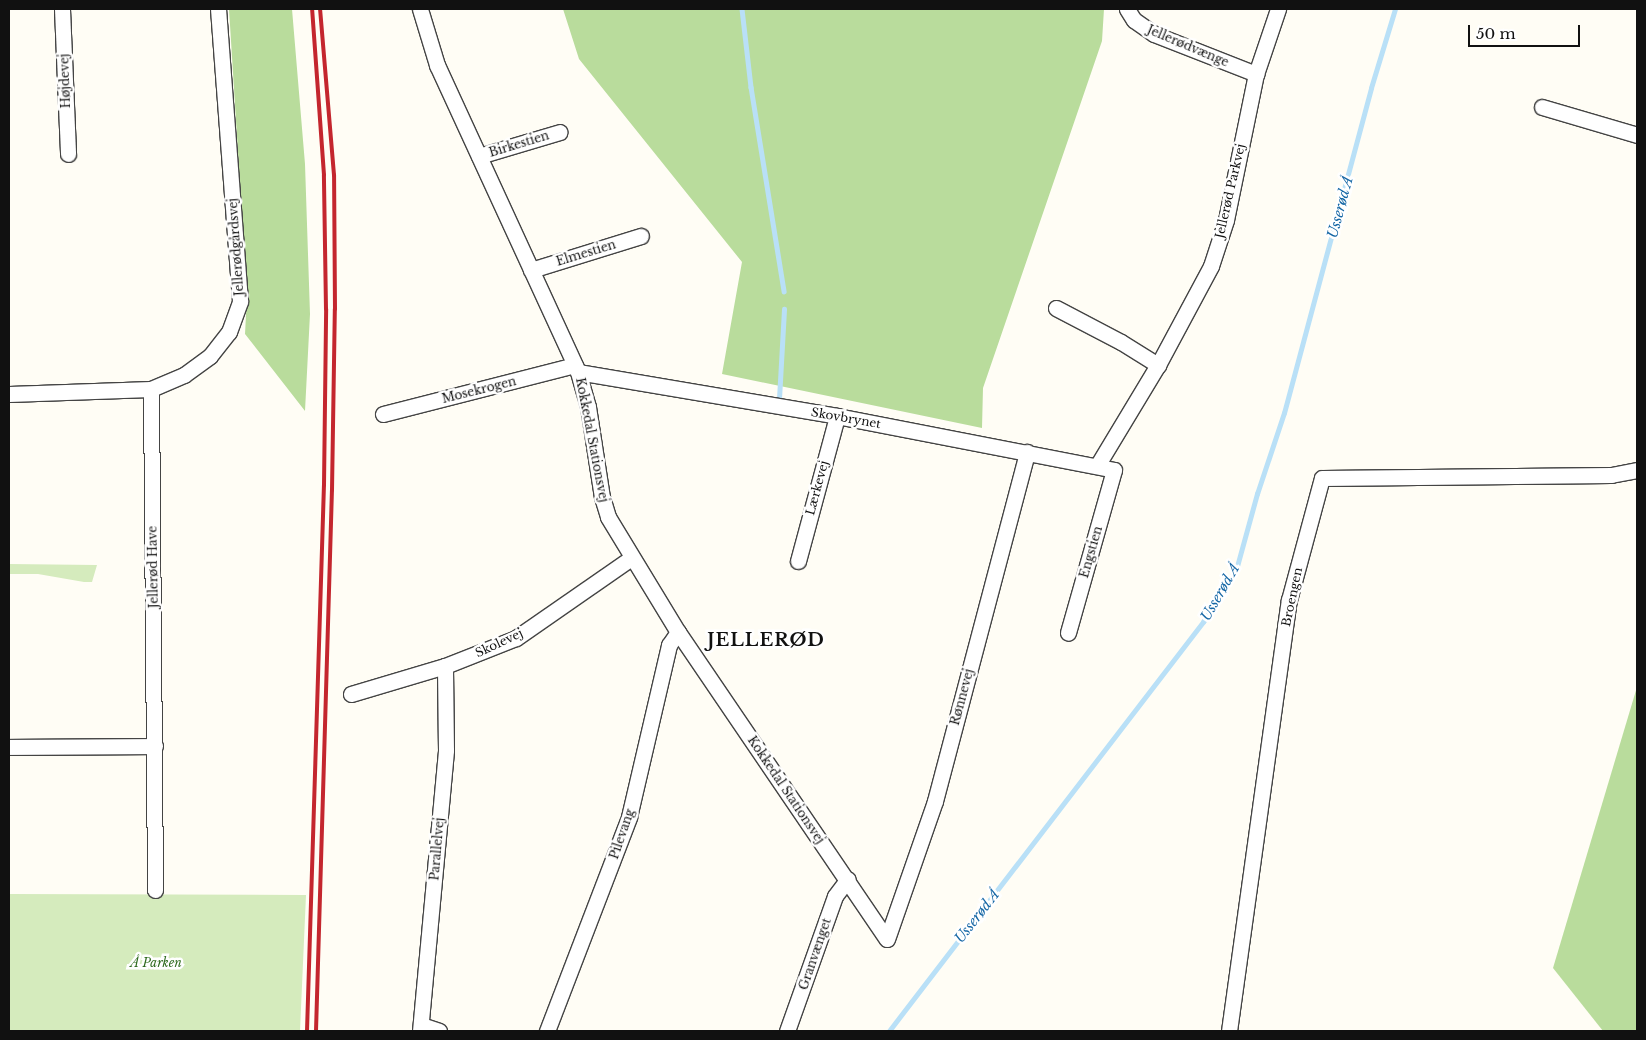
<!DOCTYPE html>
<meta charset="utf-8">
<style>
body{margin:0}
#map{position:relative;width:1646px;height:1040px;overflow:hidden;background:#fffdf5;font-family:"Libre Baskerville",serif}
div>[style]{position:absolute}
.green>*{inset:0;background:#d5ebbd}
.forest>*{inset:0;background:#b9dc9c}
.stream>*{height:4.5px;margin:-2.25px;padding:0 2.25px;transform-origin:2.25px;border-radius:2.25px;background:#b9e0f7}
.roads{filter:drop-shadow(1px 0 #444) drop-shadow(-1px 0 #444) drop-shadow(0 1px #444) drop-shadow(0 -1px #444)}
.street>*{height:15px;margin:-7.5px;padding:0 7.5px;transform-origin:7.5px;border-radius:7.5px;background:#fff}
.rail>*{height:4px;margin:-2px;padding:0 2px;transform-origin:2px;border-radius:2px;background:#c4262e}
span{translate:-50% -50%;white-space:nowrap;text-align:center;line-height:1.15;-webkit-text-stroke:5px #fff;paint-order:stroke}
.street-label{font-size:12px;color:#111}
.park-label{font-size:12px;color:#2f6b1f;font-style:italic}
.water-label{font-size:14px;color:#1768a6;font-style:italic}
.district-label{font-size:18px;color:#111;font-weight:700;letter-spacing:1px}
.frame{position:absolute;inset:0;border:10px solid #111;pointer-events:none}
.scale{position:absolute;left:1468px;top:25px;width:112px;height:22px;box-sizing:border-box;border:2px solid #111;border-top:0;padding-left:6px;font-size:15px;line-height:18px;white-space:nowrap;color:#111;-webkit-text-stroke:4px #fff;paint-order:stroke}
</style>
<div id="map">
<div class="green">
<div style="clip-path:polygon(9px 564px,97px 565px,92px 582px,84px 582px,38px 574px,9px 574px)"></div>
<div style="clip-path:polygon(9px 894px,306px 895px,300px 1031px,9px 1031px)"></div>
</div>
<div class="forest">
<div style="clip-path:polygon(229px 9px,292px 9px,305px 164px,310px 314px,305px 411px,245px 334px,247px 296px)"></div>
<div style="clip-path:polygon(563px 9px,1104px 9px,1102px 41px,983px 388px,982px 428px,722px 374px,742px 262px,579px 59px)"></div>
<div style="clip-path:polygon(1637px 687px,1637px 1031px,1603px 1031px,1553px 968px)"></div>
</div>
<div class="stream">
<div style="left:742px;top:9px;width:79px;rotate:83.4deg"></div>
<div style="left:751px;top:87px;width:207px;rotate:80.8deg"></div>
<div style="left:779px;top:399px;width:90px;rotate:-86.8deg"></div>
<div style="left:889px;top:1031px;width:516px;rotate:-52.49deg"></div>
<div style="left:1203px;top:622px;width:62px;rotate:-57.6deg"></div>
<div style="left:1236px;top:570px;width:79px;rotate:-74.6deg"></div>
<div style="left:1257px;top:494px;width:85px;rotate:-71.6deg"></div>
<div style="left:1284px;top:413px;width:336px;rotate:-75deg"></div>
<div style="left:1371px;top:88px;width:83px;rotate:-73.1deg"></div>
</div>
<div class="roads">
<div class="street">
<div style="left:62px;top:9px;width:145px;rotate:87.6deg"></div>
<div style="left:420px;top:9px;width:59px;rotate:73.1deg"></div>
<div style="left:437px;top:65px;width:338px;rotate:65.3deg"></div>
<div style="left:578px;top:372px;width:36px;rotate:74deg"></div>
<div style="left:588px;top:407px;width:91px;rotate:81.2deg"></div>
<div style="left:602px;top:497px;width:21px;rotate:73deg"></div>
<div style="left:608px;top:517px;width:135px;rotate:58.7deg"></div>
<div style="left:678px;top:632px;width:371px;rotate:55.8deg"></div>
<div style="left:1127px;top:9px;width:13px;rotate:58deg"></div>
<div style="left:1134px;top:20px;width:24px;rotate:35deg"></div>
<div style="left:1154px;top:34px;width:110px;rotate:21.4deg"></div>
<div style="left:1542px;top:107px;width:99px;rotate:16.4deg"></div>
<div style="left:479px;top:156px;width:84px;rotate:-16.5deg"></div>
<div style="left:531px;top:270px;width:115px;rotate:-17.2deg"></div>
<div style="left:1056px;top:308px;width:73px;rotate:27.6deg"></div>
<div style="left:1121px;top:342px;width:44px;rotate:31.9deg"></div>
<div style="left:578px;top:372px;width:263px;rotate:9.6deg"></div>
<div style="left:837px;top:416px;width:282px;rotate:11deg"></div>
<div style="left:1114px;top:470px;width:169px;rotate:105.8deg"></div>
<div style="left:151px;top:389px;width:501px;rotate:89.54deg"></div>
<div style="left:9px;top:394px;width:142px;rotate:-2deg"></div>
<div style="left:151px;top:389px;width:36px;rotate:-23deg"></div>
<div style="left:184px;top:375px;width:32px;rotate:-36deg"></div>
<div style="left:210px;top:356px;width:31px;rotate:-52deg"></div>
<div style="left:229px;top:332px;width:33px;rotate:-70deg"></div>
<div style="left:240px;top:301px;width:293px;rotate:-94.3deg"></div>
<div style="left:383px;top:414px;width:198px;rotate:-14.3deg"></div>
<div style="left:1097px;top:466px;width:118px;rotate:-58.9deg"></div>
<div style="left:1158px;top:365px;width:112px;rotate:-61.8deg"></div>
<div style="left:1211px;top:266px;width:48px;rotate:-71.9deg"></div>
<div style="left:1226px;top:220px;width:149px;rotate:-78.4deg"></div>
<div style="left:1256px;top:74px;width:69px;rotate:-71.3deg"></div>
<div style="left:798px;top:561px;width:150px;rotate:-74.9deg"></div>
<div style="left:351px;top:694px;width:98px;rotate:-16.6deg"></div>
<div style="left:445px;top:666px;width:76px;rotate:-21.5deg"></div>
<div style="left:516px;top:638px;width:140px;rotate:-34.8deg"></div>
<div style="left:9px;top:747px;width:146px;rotate:-0.4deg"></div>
<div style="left:887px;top:939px;width:146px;rotate:-70.8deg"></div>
<div style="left:935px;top:801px;width:361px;rotate:-75.2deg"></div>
<div style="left:421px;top:1025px;width:19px;rotate:18deg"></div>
<div style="left:420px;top:1031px;width:282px;rotate:-84.7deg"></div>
<div style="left:446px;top:750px;width:84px;rotate:-90.7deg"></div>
<div style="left:547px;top:1031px;width:229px;rotate:-69deg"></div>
<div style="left:629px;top:817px;width:177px;rotate:-76.9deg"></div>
<div style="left:669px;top:645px;width:16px;rotate:-55deg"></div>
<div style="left:787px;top:1031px;width:143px;rotate:-70.4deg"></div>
<div style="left:835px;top:896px;width:21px;rotate:-53deg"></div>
<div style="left:1229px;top:1031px;width:435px;rotate:-82.1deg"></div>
<div style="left:1289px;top:600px;width:126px;rotate:-74.9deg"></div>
<div style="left:1322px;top:478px;width:289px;rotate:-0.6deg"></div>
<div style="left:1611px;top:475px;width:26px;rotate:-11deg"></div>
</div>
</div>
<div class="rail">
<div style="left:307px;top:1031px;width:546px;rotate:-88.22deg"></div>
<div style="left:324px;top:485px;width:176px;rotate:-89.3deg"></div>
<div style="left:326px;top:309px;width:134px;rotate:-90.9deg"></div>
<div style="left:324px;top:175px;width:166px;rotate:-94.1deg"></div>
<div style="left:316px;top:1031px;width:541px;rotate:-88.31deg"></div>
<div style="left:332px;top:490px;width:181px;rotate:-89.1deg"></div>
<div style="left:335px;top:309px;width:134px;rotate:-90.4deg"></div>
<div style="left:334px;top:175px;width:167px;rotate:-94.8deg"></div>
</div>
<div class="street-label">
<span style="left:1188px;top:46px;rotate:23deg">Jellerødvænge</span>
<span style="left:65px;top:81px;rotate:-92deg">Højdevej</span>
<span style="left:519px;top:144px;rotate:-17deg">Birkestien</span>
<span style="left:1230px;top:191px;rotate:-77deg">Jellerød Parkvej</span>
<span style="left:236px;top:247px;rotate:-94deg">Jellerødgårdsvej</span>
<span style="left:586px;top:253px;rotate:-17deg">Elmestien</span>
<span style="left:479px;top:390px;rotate:-14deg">Mosekrogen</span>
<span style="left:846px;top:418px;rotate:10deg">Skovbrynet</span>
<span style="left:592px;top:440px;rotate:79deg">Kokkedal Stationsvej</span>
<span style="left:817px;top:488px;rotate:-75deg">Lærkevej</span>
<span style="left:1091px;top:552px;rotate:-74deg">Engstien</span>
<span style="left:153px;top:567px;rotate:-91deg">Jellerød Have</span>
<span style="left:1292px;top:597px;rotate:-78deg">Broengen</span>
<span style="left:499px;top:643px;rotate:-25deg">Skolevej</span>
<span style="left:962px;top:697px;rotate:-75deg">Rønnevej</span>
<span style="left:786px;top:790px;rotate:56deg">Kokkedal Stationsvej</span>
<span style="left:622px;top:834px;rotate:-71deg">Pilevang</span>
<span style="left:437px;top:849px;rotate:-85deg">Parallelvej</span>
<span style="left:815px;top:954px;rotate:-71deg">Granvænget</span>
</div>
<div class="park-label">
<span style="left:156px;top:963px">Å Parken</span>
</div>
<div class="water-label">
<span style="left:1340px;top:207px;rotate:-75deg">Usserød Å</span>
<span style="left:1220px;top:592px;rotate:-60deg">Usserød Å</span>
<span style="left:977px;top:916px;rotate:-52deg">Usserød Å</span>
</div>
<div class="district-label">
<span style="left:766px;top:640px">JELLERØD</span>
</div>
<div class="frame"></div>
<div class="scale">50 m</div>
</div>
